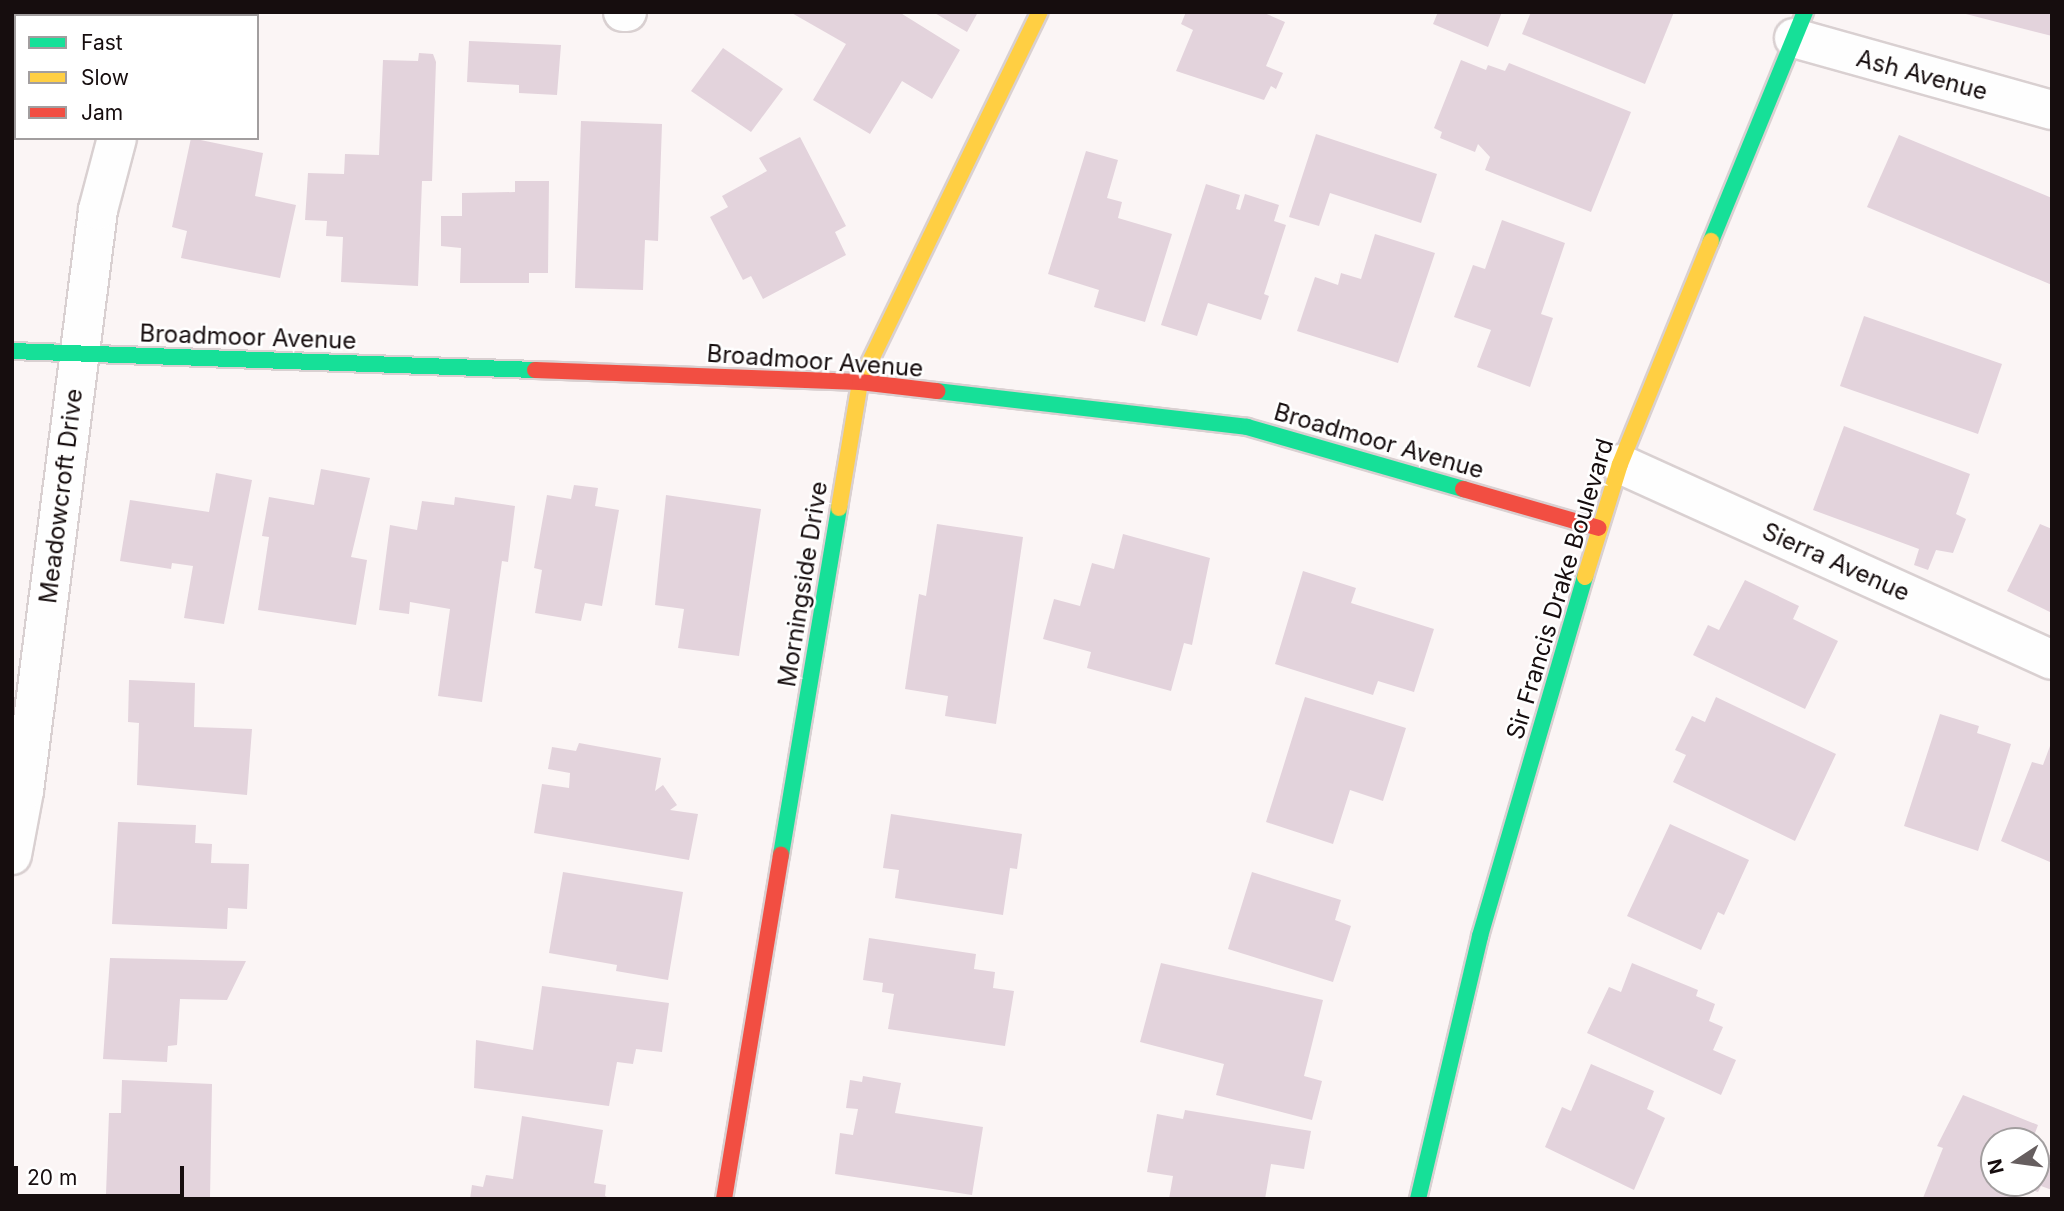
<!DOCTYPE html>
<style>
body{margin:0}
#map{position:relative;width:2064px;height:1211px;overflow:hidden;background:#fbf5f5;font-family:Inter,sans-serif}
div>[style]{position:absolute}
.building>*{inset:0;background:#e3d3dc}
.roads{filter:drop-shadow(2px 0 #d9d0d1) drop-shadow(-2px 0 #d9d0d1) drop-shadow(0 2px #d9d0d1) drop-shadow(0 -2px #d9d0d1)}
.street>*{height:38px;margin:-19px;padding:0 19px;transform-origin:19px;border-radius:19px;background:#fefefe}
.fast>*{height:16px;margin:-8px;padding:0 8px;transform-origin:8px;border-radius:8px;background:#16e098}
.slow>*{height:16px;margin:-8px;padding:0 8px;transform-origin:8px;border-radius:8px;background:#ffcf43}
.jam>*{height:16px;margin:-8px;padding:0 8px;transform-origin:8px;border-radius:8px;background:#f24e42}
span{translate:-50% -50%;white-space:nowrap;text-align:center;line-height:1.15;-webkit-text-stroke:5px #fff;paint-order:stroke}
.street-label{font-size:24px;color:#160d0e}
.frame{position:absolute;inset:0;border:14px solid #160d0e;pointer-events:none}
.legend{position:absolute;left:14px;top:14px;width:245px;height:126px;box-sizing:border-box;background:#fff;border:2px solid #a29e9f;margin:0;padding:9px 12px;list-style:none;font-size:21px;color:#160d0e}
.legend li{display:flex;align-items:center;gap:14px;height:35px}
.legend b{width:35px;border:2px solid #a29e9f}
.north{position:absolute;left:1980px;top:1127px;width:70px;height:70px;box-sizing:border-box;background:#fff;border:2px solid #a29e9f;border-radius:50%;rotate:257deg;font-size:19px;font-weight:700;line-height:28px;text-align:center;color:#160d0e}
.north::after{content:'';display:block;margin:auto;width:24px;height:32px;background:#665e5f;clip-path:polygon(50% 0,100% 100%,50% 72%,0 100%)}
.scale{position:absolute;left:14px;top:1166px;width:170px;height:32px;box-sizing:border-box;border:4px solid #160d0e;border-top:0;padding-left:9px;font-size:21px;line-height:24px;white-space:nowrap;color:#160d0e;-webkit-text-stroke:5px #fff;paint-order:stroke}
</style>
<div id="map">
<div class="building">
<div style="clip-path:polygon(18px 12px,62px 12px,60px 16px)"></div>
<div style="clip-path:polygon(790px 12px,899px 12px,960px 50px,932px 99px,902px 81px,870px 134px,813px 100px,846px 44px)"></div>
<div style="clip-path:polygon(933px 12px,978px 12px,967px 32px)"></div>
<div style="clip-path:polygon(1186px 12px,1262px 12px,1285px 22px,1266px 66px,1283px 73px,1276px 89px,1271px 86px,1264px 100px,1176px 71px,1193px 30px,1181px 24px)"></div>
<div style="clip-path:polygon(1438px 12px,1502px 12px,1488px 47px,1433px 24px)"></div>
<div style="clip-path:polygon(1531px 12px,1674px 12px,1645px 84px,1522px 34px)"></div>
<div style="clip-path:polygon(1962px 12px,2052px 12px,2052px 36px,1962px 13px)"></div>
<div style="clip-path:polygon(469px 41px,561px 45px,557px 95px,519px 93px,519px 85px,467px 82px)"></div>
<div style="clip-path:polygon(723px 48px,783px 89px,751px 132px,691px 91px)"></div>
<div style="clip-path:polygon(419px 53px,433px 54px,436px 62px,432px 181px,422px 181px,418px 286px,341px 282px,343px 237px,326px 236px,327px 221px,305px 220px,308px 173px,344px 174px,345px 154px,379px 155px,383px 60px,418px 61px)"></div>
<div style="clip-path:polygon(1461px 60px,1486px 70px,1488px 65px,1505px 71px,1509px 63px,1631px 112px,1591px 212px,1485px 170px,1490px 157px,1478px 144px,1475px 152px,1440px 138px,1442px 132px,1434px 128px)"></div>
<div style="clip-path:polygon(581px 121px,662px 124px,658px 241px,645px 240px,643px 290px,575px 288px)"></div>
<div style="clip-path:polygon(1316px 134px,1437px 174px,1421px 223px,1330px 193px,1319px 226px,1289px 217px)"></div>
<div style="clip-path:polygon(1899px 135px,2052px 198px,2052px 285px,1867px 207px)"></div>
<div style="clip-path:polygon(800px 137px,846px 226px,835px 232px,846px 255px,763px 299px,751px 276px,743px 280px,710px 217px,728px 207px,722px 196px,767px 171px,759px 158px)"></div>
<div style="clip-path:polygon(191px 138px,263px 153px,255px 196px,296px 205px,280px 278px,181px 258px,187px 231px,172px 227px)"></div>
<div style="clip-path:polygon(1086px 151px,1118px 160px,1107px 198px,1122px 202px,1118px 218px,1172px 234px,1145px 322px,1094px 307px,1099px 290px,1048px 274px)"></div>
<div style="clip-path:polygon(515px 181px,549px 181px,548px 273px,529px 273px,529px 283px,460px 283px,461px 248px,441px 246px,441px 216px,462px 216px,462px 193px,515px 192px)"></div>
<div style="clip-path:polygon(1206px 184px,1240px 195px,1236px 209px,1240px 210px,1245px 194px,1279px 205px,1274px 221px,1286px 225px,1264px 294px,1269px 296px,1261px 320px,1208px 303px,1197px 336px,1161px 325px)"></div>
<div style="clip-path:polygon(1502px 220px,1565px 243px,1541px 314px,1553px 318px,1530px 387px,1477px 367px,1491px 330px,1454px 317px,1473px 265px,1485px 269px)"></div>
<div style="clip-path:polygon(1375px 234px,1435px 253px,1398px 363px,1297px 331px,1315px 277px,1338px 285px,1341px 273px,1361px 279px)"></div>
<div style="clip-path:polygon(1864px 316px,2002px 364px,1978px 434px,1840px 386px)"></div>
<div style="clip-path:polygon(1844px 426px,1970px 474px,1956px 514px,1966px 519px,1953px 553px,1936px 550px,1928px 570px,1914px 565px,1919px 549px,1813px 510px)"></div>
<div style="clip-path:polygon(321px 469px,370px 478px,351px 557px,367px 560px,356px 625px,258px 610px,269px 537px,262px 536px,269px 497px,314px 505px)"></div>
<div style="clip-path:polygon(216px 473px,252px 480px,224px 624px,184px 618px,193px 566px,172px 563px,171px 569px,120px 561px,130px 500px,209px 512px)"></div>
<div style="clip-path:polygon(574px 485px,598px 488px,595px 506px,619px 510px,602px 606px,585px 603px,581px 621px,535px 613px,542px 570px,534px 568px,547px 495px,571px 499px)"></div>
<div style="clip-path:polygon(666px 495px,761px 509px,739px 656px,678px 648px,684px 609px,655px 605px)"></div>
<div style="clip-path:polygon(455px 497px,515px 506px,508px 562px,502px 561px,482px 702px,438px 696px,450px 609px,410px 602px,409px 614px,379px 610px,390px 525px,417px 530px,422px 501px,454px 505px)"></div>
<div style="clip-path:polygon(937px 524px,1023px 537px,996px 724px,945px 716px,948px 696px,905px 689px,919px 594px,926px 596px)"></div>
<div style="clip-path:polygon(2040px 524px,2052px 529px,2052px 613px,2007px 591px)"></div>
<div style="clip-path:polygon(1123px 534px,1210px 558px,1192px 645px,1184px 643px,1171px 691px,1087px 668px,1091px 652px,1043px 639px,1054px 599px,1080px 606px,1092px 563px,1114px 569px)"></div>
<div style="clip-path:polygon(1303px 571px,1356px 588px,1351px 603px,1434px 629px,1414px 692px,1378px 681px,1373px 695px,1275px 664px)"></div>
<div style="clip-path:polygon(1745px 580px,1799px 606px,1793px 619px,1838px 641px,1805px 709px,1693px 655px,1708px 625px,1719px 630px)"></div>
<div style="clip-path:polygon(129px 680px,195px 683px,194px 727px,252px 729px,247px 795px,137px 785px,139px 723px,128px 722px)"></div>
<div style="clip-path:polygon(1305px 697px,1406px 728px,1383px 801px,1350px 790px,1333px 844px,1266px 822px)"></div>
<div style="clip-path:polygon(1716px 697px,1836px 754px,1795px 841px,1673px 782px,1686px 755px,1675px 750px,1692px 716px,1705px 722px)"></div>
<div style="clip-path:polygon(1940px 714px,1979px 726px,1977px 733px,2011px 744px,1978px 851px,1904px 826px)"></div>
<div style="clip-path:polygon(579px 743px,661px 758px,655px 791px,663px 785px,677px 805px,670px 810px,698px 814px,689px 860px,534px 833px,542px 784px,569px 788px,570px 773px,548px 769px,552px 747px,576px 751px)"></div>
<div style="clip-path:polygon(2050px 746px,2052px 747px,2050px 862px,2001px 841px,2032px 762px,2043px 765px)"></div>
<div style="clip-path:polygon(891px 814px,1022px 834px,1017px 869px,1010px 868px,1003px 915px,895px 898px,899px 870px,883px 868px)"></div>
<div style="clip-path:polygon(118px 822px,196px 825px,195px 843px,212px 844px,211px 863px,249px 864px,247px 909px,228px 908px,227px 929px,112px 924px)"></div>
<div style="clip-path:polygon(1670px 824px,1749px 860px,1724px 915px,1718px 912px,1701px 950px,1627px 916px)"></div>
<div style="clip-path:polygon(563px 872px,683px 892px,668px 980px,616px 971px,617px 965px,549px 953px)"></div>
<div style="clip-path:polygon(1252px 872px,1341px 900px,1335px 920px,1351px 926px,1333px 982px,1228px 949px)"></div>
<div style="clip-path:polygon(869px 938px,976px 954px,974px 969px,995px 972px,993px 988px,1014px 991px,1005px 1046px,888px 1029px,894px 994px,882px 992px,883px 983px,863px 980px)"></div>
<div style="clip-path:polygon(110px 958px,246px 961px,227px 1000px,180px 999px,177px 1045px,168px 1046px,167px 1062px,103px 1059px)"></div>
<div style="clip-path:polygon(1161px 963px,1323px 1000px,1304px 1076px,1322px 1081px,1312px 1120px,1216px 1095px,1224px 1064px,1140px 1042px)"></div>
<div style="clip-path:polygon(1632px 963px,1698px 990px,1696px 996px,1715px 1004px,1709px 1021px,1723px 1027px,1713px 1050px,1736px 1060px,1721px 1095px,1587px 1033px,1609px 987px,1621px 992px)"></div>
<div style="clip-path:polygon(542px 986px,669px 1003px,662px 1052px,636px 1049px,633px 1064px,617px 1062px,609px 1106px,474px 1088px,476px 1040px,533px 1050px)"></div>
<div style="clip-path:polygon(1591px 1064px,1654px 1091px,1647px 1109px,1665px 1118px,1634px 1190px,1545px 1147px,1562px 1107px,1571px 1111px)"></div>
<div style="clip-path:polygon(863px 1076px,901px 1083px,895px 1113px,983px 1127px,972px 1195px,835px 1174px,840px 1133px,853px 1135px,858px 1109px,846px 1108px,850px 1080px,862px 1082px)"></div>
<div style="clip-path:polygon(122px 1080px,212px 1084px,210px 1198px,106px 1194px,109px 1113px,121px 1113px)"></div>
<div style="clip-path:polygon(1963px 1095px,2038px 1125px,2032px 1141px,1994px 1141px,1994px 1183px,2036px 1183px,2036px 1149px,2052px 1156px,2052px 1190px,2041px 1186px,2038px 1192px,2021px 1186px,2016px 1199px,1923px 1198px,1943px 1148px,1937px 1146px)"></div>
<div style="clip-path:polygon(1185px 1110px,1311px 1131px,1304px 1169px,1271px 1164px,1265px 1199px,1169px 1199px,1173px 1176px,1147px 1172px,1157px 1114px,1183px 1119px)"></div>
<div style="clip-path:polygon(522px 1116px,603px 1130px,594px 1183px,606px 1185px,605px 1196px,611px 1199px,470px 1199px,472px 1185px,483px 1187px,486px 1175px,513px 1179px)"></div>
</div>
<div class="roads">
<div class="street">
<div style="left:623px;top:12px;width:4px"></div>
<div style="left:155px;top:16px;width:4px;rotate:-63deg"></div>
<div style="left:1794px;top:38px;width:268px;rotate:15.6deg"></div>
<div style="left:1620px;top:464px;width:474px;rotate:24.4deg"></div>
<div style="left:12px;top:855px;width:65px;rotate:-79.4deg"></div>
<div style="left:24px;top:791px;width:586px;rotate:-82.74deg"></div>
<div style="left:98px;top:210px;width:74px;rotate:-75.2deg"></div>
</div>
<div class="fast">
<div style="left:1711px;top:241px;width:248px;rotate:-67.7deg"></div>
<div style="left:12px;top:351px;width:523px;rotate:2.08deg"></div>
<div style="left:937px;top:391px;width:312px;rotate:6.6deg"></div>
<div style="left:1247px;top:427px;width:225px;rotate:16deg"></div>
<div style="left:781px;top:855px;width:352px;rotate:-80.5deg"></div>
<div style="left:1418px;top:1199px;width:270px;rotate:-76.7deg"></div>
<div style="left:1480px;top:936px;width:374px;rotate:-73.7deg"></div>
</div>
<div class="slow">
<div style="left:839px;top:508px;width:128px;rotate:-80.5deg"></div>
<div style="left:860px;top:382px;width:411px;rotate:-64.1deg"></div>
<div style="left:1585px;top:577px;width:118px;rotate:-72.8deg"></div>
<div style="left:1620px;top:464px;width:241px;rotate:-67.8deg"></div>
</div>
<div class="jam">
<div style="left:535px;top:370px;width:325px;rotate:2.1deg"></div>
<div style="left:860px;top:382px;width:78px;rotate:6.7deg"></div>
<div style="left:1463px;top:489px;width:141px;rotate:16deg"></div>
<div style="left:724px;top:1199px;width:349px;rotate:-80.6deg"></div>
</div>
</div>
<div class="street-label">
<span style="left:1922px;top:75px;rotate:15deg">Ash Avenue</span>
<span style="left:248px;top:337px;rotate:2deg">Broadmoor Avenue</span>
<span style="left:815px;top:361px;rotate:4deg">Broadmoor Avenue</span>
<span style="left:1379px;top:441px;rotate:16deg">Broadmoor Avenue</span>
<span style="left:61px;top:496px;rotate:-83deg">Meadowcroft Drive</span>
<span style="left:1836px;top:562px;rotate:24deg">Sierra Avenue</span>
<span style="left:803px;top:584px;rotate:-81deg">Morningside Drive</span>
<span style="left:1560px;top:589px;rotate:-73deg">Sir Francis Drake Boulevard</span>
</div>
<div class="frame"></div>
<ul class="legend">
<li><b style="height:9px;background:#16e098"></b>Fast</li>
<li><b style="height:9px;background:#ffcf43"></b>Slow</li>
<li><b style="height:9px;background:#f24e42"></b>Jam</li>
</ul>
<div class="north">N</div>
<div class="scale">20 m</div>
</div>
